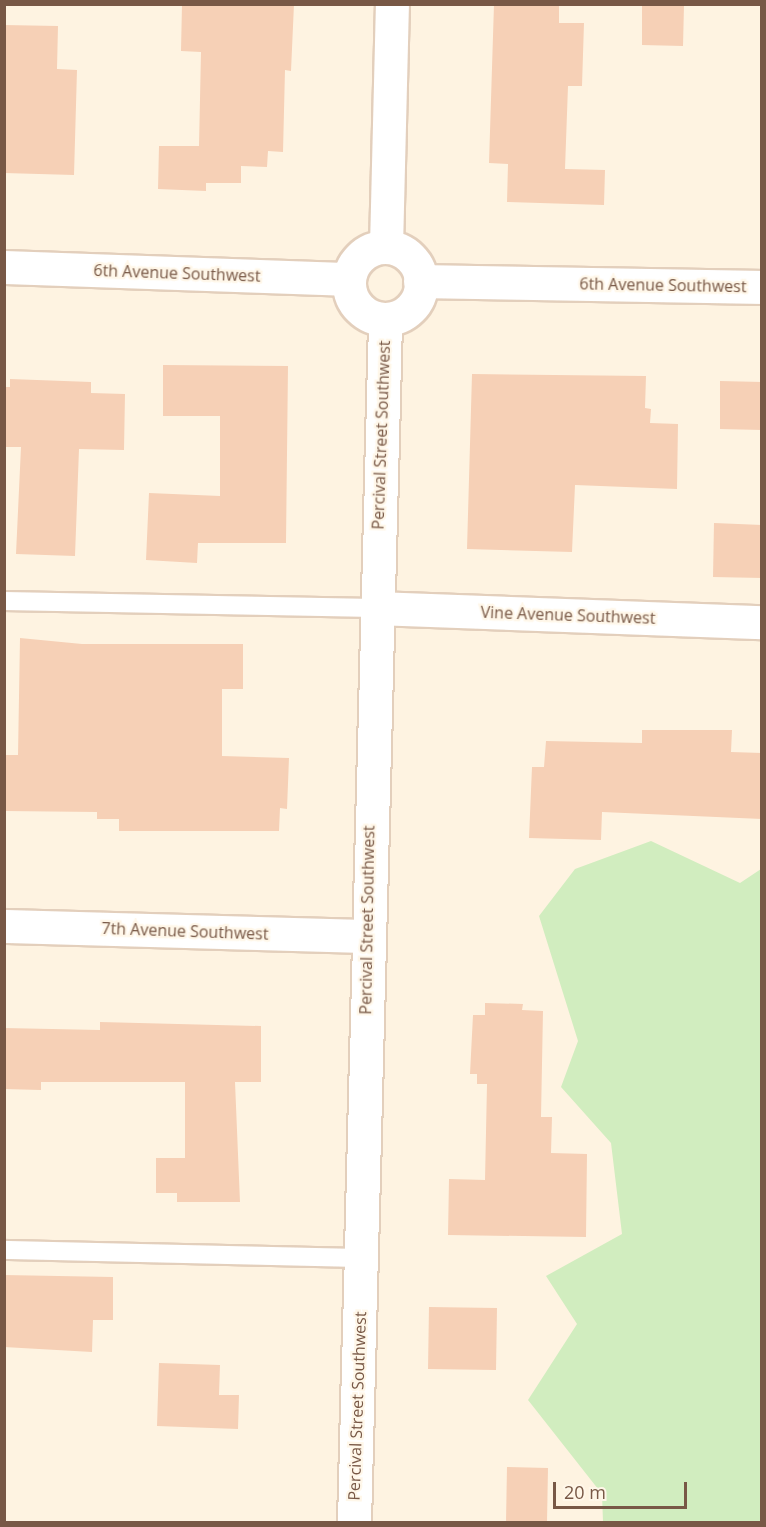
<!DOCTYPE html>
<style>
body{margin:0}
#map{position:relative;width:766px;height:1527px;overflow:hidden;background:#fef3e1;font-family:"Open Sans",sans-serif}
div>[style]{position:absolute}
.green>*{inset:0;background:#d1edbf}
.building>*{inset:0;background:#f6d0b6}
.roads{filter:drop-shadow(2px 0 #e3cfbc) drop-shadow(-2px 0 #e3cfbc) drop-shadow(0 2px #e3cfbc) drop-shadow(0 -2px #e3cfbc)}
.service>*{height:18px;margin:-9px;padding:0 9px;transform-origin:9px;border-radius:9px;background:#fff}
.minor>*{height:33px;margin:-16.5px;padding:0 16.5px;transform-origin:16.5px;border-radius:16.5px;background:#fff}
.minor>.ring{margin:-16.5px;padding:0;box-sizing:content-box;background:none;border:33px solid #fff;border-radius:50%}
span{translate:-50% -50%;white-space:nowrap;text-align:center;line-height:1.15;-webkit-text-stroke:4.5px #fff7e9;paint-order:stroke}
.street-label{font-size:16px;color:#785846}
.frame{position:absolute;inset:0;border:6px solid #785846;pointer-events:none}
.scale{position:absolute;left:553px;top:1482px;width:134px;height:27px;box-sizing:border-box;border:3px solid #785846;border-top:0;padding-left:8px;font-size:18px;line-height:21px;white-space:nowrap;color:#785846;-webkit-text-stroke:4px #fff7e9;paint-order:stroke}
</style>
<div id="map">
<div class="green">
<div style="clip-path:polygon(651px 841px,740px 883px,761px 869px,761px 1522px,603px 1522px,602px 1494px,528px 1400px,577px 1324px,546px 1276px,622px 1234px,611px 1143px,561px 1087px,578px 1041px,539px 916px,575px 869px)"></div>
</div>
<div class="building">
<div style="clip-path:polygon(182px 4px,294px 4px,291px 71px,285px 70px,283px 152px,268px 151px,267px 167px,241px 166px,241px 183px,206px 183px,206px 191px,158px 189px,159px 146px,199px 146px,201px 52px,181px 51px)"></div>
<div style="clip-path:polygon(494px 4px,559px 4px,559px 23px,584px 23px,582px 86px,568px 86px,565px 169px,605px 170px,604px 205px,507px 202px,508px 164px,489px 163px)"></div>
<div style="clip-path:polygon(642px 5px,684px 5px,683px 46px,642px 45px)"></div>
<div style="clip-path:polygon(4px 25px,58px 26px,57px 69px,77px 70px,74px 175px,4px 173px)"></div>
<div style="clip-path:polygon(163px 365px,288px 366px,286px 543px,198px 543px,197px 563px,146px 560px,149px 493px,220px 496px,220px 416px,163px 416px)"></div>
<div style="clip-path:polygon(472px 374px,646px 376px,645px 408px,651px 409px,650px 423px,678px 424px,677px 489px,575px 485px,572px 552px,467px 549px)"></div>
<div style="clip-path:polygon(10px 379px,91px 382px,91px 393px,125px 394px,124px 450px,79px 449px,75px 556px,16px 554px,21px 447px,4px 447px,4px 387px,10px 387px)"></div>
<div style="clip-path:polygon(720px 381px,762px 382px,762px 430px,720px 429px)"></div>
<div style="clip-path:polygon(714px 523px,762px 525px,762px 578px,713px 577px)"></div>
<div style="clip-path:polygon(20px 638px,82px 644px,243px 644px,243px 689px,222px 689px,222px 756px,289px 758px,287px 809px,280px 808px,279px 831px,119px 831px,119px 819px,97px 819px,97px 812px,4px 811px,4px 755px,18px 755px)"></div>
<div style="clip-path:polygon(642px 730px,732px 730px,731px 752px,762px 753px,762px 819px,602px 812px,601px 840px,529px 838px,532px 767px,544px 767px,546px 741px,642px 743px)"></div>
<div style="clip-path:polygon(485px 1003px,523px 1004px,522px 1010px,543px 1011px,541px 1117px,552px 1117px,551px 1153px,587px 1154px,586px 1237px,448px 1235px,449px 1179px,485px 1180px,487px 1084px,477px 1084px,477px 1074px,470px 1074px,473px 1015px,485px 1015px)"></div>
<div style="clip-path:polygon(100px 1022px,261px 1026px,261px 1082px,235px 1082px,240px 1202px,177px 1202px,177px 1193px,156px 1193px,156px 1158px,185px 1158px,185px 1082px,41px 1082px,41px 1090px,4px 1089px,4px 1028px,100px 1030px)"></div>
<div style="clip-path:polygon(4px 1275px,113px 1277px,113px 1320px,93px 1320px,92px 1352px,4px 1347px)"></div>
<div style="clip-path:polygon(429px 1307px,497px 1308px,496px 1370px,428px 1369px)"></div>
<div style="clip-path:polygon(159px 1363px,220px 1365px,219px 1395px,239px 1395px,238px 1429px,157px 1426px)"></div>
<div style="clip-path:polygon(507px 1467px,548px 1468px,547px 1522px,506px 1522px)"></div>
</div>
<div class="roads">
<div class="service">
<div style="left:4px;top:601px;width:371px;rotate:1.1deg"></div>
<div style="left:4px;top:1250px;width:357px;rotate:1.3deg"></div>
</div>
<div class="minor">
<div style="left:386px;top:247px;width:243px;rotate:-88.6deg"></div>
<div class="ring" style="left:349px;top:247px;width:39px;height:39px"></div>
<div style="left:4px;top:267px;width:345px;rotate:2deg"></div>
<div style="left:420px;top:281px;width:342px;rotate:1deg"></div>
<div style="left:375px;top:608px;width:387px;rotate:2.1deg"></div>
<div style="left:4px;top:926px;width:362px;rotate:1.6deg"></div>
<div style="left:354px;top:1522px;width:1203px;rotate:-88.52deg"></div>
</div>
</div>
<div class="street-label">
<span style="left:177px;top:273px;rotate:2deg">6th Avenue Southwest</span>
<span style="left:663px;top:285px;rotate:1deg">6th Avenue Southwest</span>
<span style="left:381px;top:435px;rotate:-88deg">Percival Street Southwest</span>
<span style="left:568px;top:615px;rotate:2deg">Vine Avenue Southwest</span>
<span style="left:367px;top:920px;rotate:-89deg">Percival Street Southwest</span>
<span style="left:185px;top:931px;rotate:2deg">7th Avenue Southwest</span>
<span style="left:357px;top:1406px;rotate:-88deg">Percival Street Southwest</span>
</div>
<div class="frame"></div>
<div class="scale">20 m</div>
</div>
